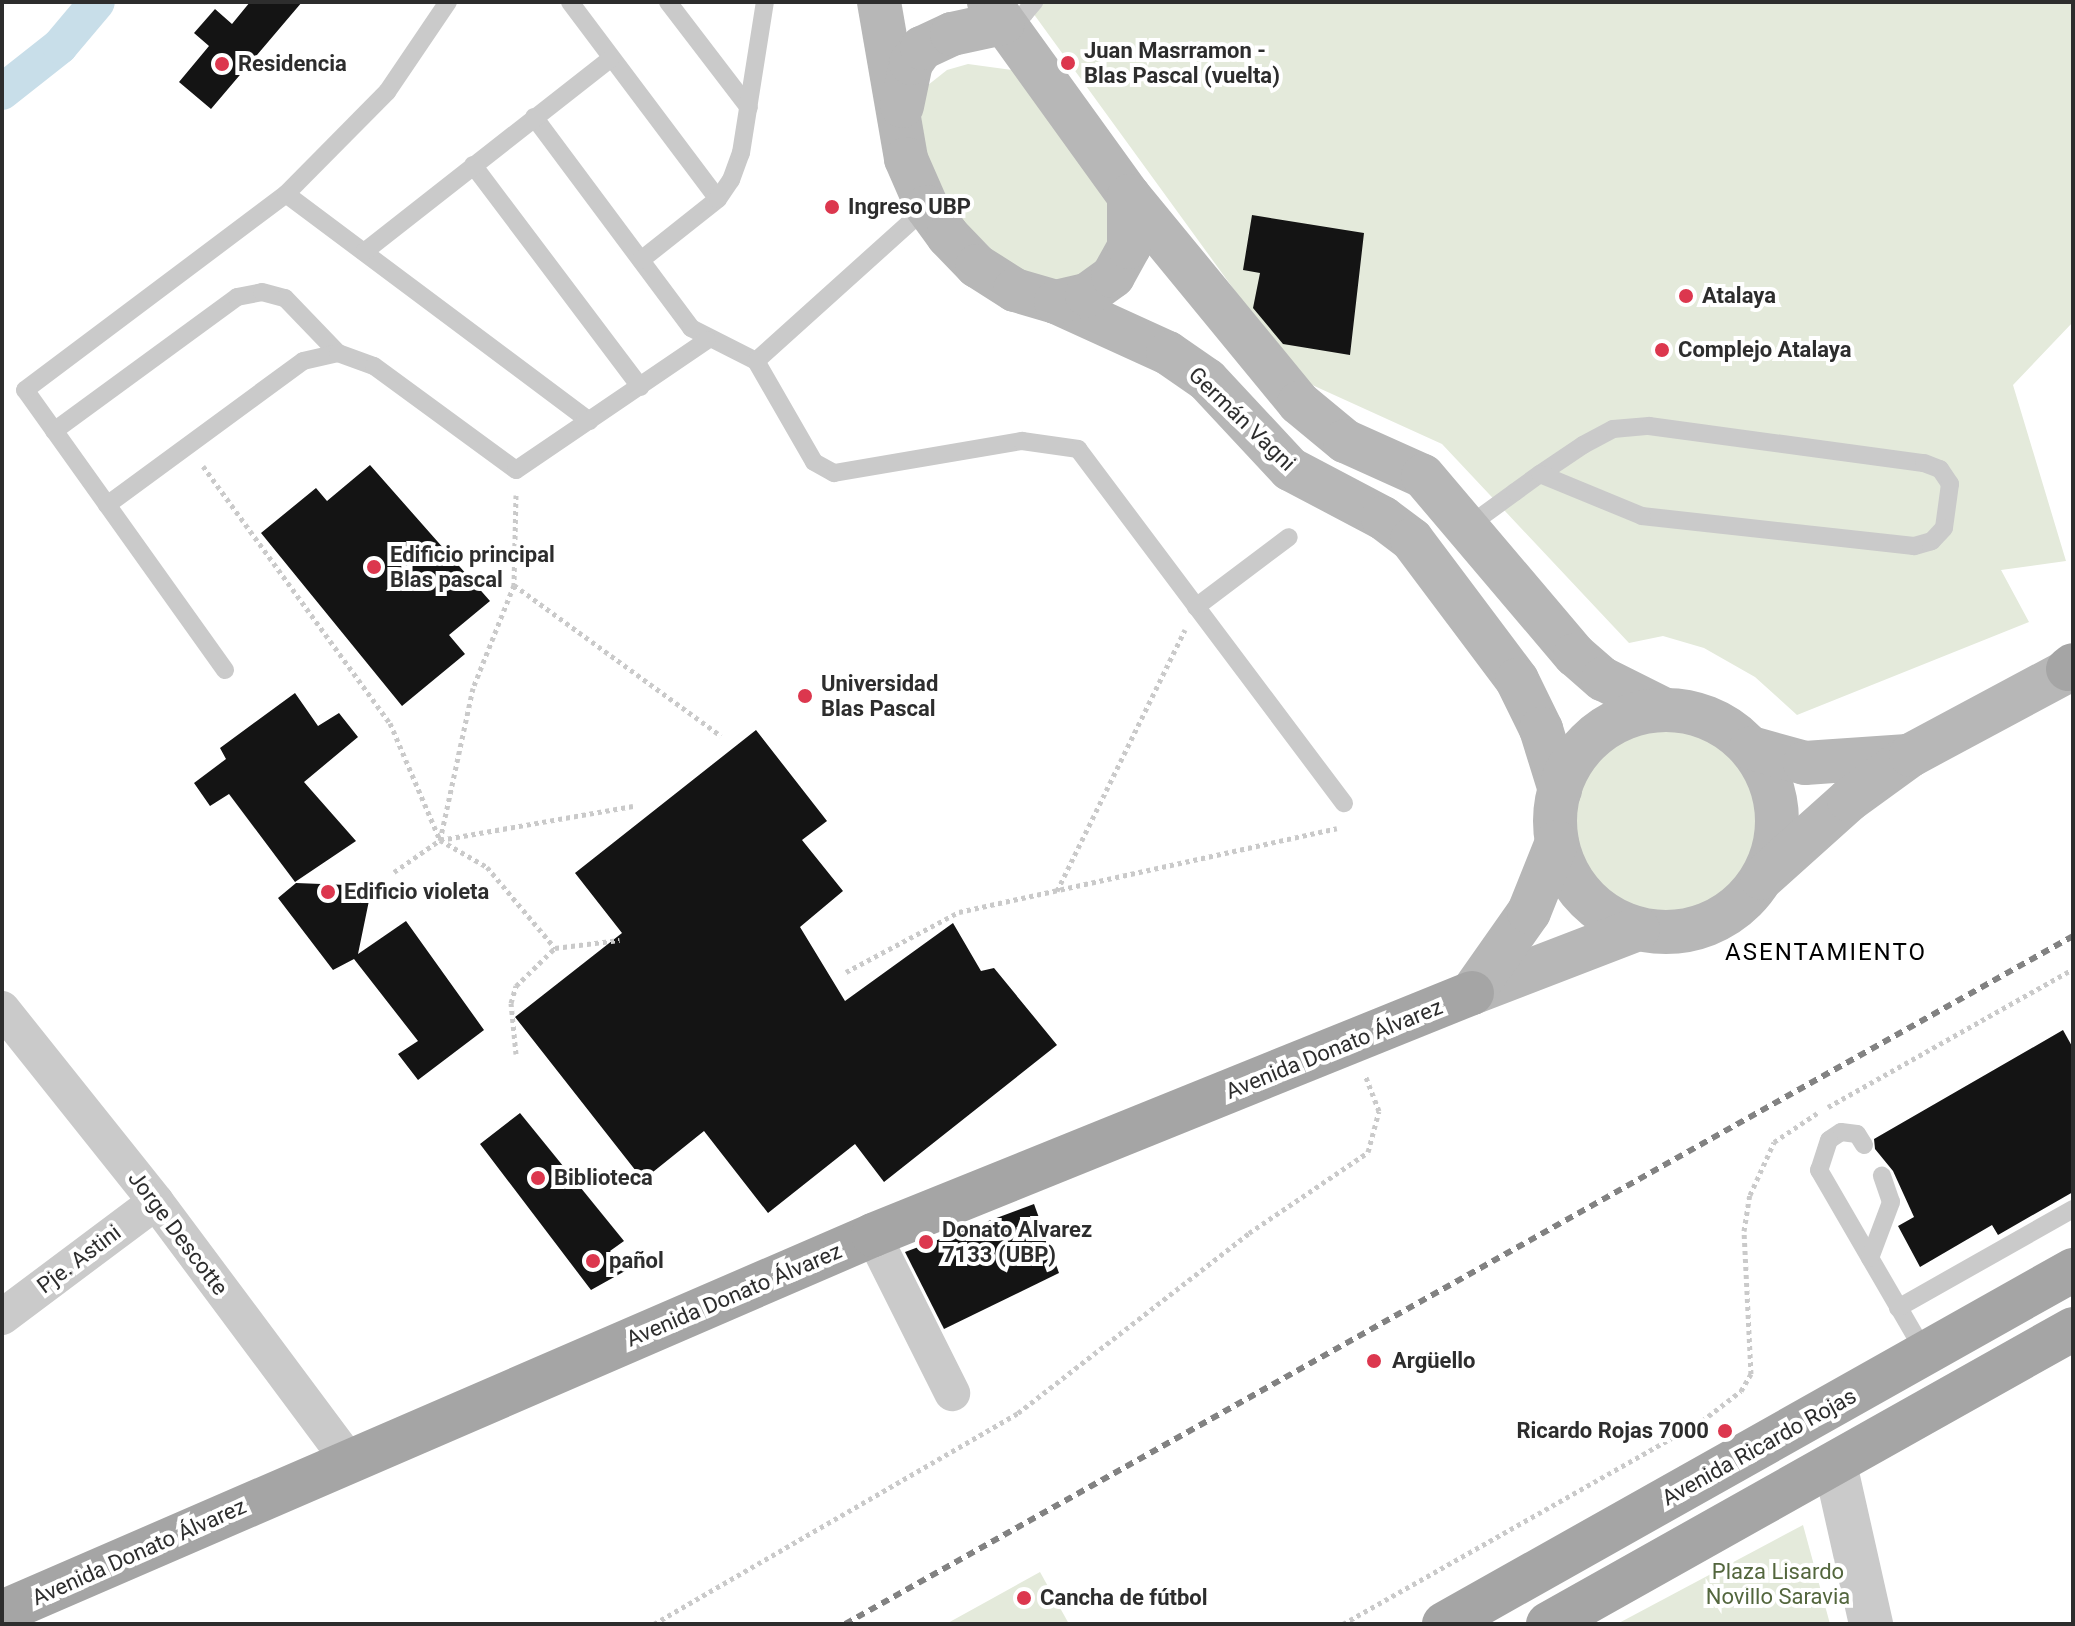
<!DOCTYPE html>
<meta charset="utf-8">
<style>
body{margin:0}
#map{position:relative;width:2075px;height:1626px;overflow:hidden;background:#fff;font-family:Roboto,sans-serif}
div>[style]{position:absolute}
.green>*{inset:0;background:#e4eadb}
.round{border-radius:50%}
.canal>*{height:36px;margin:-18px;padding:0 18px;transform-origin:18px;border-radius:18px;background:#c8dee9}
.building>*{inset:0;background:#141414}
.path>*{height:5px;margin-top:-2.5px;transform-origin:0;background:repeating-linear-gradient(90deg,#cacaca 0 4px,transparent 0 8px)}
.service>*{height:18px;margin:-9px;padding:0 9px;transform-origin:9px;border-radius:9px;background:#cacaca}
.minor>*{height:36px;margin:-18px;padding:0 18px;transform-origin:18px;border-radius:18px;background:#cacaca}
.tertiary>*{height:44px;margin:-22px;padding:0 22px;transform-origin:22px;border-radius:22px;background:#cacaca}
.secondary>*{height:44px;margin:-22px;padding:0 22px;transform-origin:22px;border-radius:22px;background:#b7b7b7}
.secondary>.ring{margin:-22px;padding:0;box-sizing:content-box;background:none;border:44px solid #b7b7b7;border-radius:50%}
.primary>*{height:44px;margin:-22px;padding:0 22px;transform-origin:22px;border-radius:22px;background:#a5a5a5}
.rail>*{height:6px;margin-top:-3px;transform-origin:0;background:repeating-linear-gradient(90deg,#828282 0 8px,transparent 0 14px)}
.dots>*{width:22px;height:22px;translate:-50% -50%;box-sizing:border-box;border:4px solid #fff;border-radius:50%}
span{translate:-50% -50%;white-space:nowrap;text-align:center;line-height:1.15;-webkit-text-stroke:8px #fff;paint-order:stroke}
.poi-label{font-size:22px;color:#2d2d2d;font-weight:700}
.left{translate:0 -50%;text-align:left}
.right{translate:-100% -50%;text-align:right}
.street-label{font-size:22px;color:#2d2d2d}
.park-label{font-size:22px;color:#53663d}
.neighbourhood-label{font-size:24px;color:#000;letter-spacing:2px}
.frame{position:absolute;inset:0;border:4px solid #2d2d2d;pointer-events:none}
</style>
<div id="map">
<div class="green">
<div style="clip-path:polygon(1025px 2px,2073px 2px,2073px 322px,2013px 385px,2066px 561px,2001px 570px,2029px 622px,1797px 715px,1755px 677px,1704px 648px,1663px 636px,1629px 643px,1442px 444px,1299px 379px)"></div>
<div style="clip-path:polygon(968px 64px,1012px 70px,1125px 224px,1083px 286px,1016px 274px,943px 201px,915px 146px,923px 89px,947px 70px)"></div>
<div class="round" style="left:1573px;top:726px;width:192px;height:192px"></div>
<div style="clip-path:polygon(1803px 1525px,1830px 1624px,1617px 1624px)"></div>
<div style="clip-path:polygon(1040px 1572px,1069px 1624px,946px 1624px)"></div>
</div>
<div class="canal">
<div style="left:2px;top:92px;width:74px;rotate:-38.4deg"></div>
<div style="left:60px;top:46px;width:57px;rotate:-49.9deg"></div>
</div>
<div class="building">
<div style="clip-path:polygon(250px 2px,302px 2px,211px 109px,179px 82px,209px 46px,194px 33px,215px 9px,232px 24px)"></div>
<div style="clip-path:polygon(1252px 215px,1364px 233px,1350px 355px,1283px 344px,1253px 308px,1260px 273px,1243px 270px)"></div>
<div style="clip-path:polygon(370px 465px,490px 601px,449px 635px,465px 654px,402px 706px,261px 533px,316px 488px,327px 501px)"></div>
<div style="clip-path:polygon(295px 693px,318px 726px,339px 713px,358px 737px,304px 782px,356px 841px,295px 882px,229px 794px,210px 806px,194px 783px,226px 759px,220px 748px)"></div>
<div style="clip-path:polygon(756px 730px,827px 821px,802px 840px,843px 891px,800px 927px,845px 1001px,953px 923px,981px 971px,994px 968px,1057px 1045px,884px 1182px,855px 1144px,768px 1213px,704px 1131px,643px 1180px,515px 1017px,622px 933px,575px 873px)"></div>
<div style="clip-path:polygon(296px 883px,372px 886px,358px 954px,406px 921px,484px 1030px,418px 1080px,398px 1054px,418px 1041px,354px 959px,333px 970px,278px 898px)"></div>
<div style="clip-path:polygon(2063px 1030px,2073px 1048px,2073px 1192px,1998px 1235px,1992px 1225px,1920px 1267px,1898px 1226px,1914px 1217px,1893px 1171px,1875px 1149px,1874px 1139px)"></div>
<div style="clip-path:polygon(520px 1113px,624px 1241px,610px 1251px,625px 1271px,591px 1290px,480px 1144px)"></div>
<div style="clip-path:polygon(1034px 1204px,1059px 1273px,944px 1329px,905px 1252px)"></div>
</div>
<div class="path">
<div style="left:203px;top:466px;width:318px;rotate:54deg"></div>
<div style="left:390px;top:723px;width:127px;rotate:66.9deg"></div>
<div style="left:440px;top:840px;width:196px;rotate:-10deg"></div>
<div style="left:516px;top:495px;width:90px;rotate:91.3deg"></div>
<div style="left:514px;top:585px;width:111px;rotate:111.7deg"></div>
<div style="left:473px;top:688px;width:156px;rotate:102.2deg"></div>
<div style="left:440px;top:840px;width:54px;rotate:29.9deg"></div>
<div style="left:487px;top:867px;width:106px;rotate:50deg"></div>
<div style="left:555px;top:948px;width:65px;rotate:-7deg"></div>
<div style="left:514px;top:585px;width:256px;rotate:36.1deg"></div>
<div style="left:394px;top:872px;width:56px;rotate:-34.8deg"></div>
<div style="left:1057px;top:891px;width:291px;rotate:-63.9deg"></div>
<div style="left:846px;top:972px;width:128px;rotate:-28deg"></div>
<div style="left:959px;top:912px;width:387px;rotate:-12.5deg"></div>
<div style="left:516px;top:1054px;width:51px;rotate:-95.6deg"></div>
<div style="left:511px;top:1003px;width:18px;rotate:-74deg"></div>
<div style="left:516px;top:986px;width:54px;rotate:-44.3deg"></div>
<div style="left:1828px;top:1107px;width:281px;rotate:-29.4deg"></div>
<div style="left:654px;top:1624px;width:421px;rotate:-30.1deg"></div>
<div style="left:1018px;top:1413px;width:293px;rotate:-37.9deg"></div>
<div style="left:1249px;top:1233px;width:144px;rotate:-34.2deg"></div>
<div style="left:1368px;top:1152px;width:42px;rotate:-75deg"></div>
<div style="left:1379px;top:1111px;width:39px;rotate:-111deg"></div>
<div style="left:1343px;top:1624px;width:412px;rotate:-29.5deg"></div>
<div style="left:1702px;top:1421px;width:49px;rotate:-37.6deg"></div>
<div style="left:1741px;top:1391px;width:20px;rotate:-60deg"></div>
<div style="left:1751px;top:1374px;width:143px;rotate:-92.8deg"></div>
<div style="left:1744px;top:1231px;width:36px;rotate:-81deg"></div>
<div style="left:1750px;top:1195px;width:58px;rotate:-65.6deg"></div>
<div style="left:1774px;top:1142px;width:54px;rotate:-33.7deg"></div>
</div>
<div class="service">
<div style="left:570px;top:2px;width:246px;rotate:53.1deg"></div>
<div style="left:668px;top:2px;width:133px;rotate:52.6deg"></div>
<div style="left:1003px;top:23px;width:23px;rotate:-23deg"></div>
<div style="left:1024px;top:14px;width:16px;rotate:-50deg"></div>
<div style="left:534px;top:117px;width:263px;rotate:53.3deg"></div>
<div style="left:691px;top:328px;width:73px;rotate:26.9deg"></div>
<div style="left:756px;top:361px;width:116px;rotate:60.1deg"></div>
<div style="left:814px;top:462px;width:23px;rotate:29deg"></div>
<div style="left:834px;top:473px;width:191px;rotate:-9.7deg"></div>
<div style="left:1022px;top:441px;width:57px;rotate:8.1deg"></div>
<div style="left:1078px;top:449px;width:443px;rotate:53.1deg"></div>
<div style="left:473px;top:165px;width:278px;rotate:53deg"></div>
<div style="left:286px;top:194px;width:379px;rotate:36.8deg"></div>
<div style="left:364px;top:252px;width:314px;rotate:-38.1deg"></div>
<div style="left:641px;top:260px;width:98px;rotate:-38.4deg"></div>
<div style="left:718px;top:199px;width:23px;rotate:-56deg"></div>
<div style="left:731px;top:180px;width:29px;rotate:-70deg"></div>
<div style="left:741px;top:153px;width:153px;rotate:-81deg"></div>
<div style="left:756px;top:361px;width:230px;rotate:-42deg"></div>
<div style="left:54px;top:431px;width:227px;rotate:-36.2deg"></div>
<div style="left:237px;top:297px;width:25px;rotate:-11deg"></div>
<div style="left:262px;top:292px;width:24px;rotate:15deg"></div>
<div style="left:285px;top:298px;width:76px;rotate:46.1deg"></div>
<div style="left:107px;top:505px;width:243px;rotate:-36.3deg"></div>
<div style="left:303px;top:361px;width:36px;rotate:-13deg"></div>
<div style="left:338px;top:353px;width:38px;rotate:20deg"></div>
<div style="left:374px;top:366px;width:176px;rotate:36.2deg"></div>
<div style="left:516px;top:470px;width:231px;rotate:-34.2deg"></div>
<div style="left:1467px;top:527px;width:59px;rotate:-36.1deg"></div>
<div style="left:1515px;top:492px;width:31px;rotate:-36deg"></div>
<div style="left:1540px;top:474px;width:52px;rotate:-34deg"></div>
<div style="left:1583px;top:445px;width:34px;rotate:-28deg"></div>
<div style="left:1613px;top:429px;width:36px;rotate:-5deg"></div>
<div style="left:1649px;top:426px;width:277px;rotate:7.7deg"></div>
<div style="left:1924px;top:463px;width:17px;rotate:21deg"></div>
<div style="left:1940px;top:469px;width:18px;rotate:56deg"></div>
<div style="left:1950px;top:484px;width:44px;rotate:97.8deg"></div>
<div style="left:1944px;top:528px;width:18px;rotate:133deg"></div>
<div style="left:1932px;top:541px;width:19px;rotate:164deg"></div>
<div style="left:1914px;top:546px;width:274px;rotate:-173.7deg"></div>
<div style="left:1642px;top:516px;width:110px;rotate:-157.6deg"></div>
<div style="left:1196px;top:607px;width:116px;rotate:-37deg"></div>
<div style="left:225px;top:670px;width:344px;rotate:-125.5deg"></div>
<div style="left:25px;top:390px;width:326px;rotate:-36.9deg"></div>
<div style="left:286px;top:194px;width:144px;rotate:-45.3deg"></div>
<div style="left:387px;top:92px;width:109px;rotate:-55.9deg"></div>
<div style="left:1864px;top:1145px;width:13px;rotate:-122deg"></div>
<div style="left:1857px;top:1134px;width:16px;rotate:-173deg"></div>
<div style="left:1841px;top:1132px;width:14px;rotate:146deg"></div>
<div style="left:1829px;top:1140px;width:32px;rotate:108deg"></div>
<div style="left:1819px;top:1170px;width:211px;rotate:59.9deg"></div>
<div style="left:1870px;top:1258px;width:60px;rotate:-69.4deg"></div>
<div style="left:1891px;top:1202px;width:28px;rotate:-109deg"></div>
<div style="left:1898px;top:1308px;width:201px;rotate:-29.5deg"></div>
</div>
<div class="minor">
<div style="left:2px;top:1009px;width:247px;rotate:51.4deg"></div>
<div style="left:156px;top:1202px;width:323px;rotate:53.3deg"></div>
<div style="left:873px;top:1235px;width:177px;rotate:63.4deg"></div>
<div style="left:2px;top:1317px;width:192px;rotate:-36.8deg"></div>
</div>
<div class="tertiary">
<div style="left:1835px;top:1464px;width:164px;rotate:77.3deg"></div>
</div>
<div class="secondary">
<div style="left:879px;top:2px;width:159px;rotate:80.2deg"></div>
<div style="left:906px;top:159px;width:52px;rotate:66.4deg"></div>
<div style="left:927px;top:207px;width:36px;rotate:54deg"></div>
<div style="left:948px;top:236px;width:42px;rotate:46deg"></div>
<div style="left:977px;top:266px;width:45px;rotate:32.3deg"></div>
<div style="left:1015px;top:290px;width:43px;rotate:16.3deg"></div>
<div style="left:1056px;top:302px;width:123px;rotate:24.5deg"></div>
<div style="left:1168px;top:353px;width:47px;rotate:34.7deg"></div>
<div style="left:1207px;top:380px;width:122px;rotate:47deg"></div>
<div style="left:1290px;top:469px;width:105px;rotate:27.8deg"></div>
<div style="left:1383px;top:518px;width:36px;rotate:37deg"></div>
<div style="left:1412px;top:540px;width:175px;rotate:53.1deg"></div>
<div style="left:1517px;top:680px;width:55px;rotate:63.9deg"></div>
<div style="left:1541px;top:729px;width:64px;rotate:72.7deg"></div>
<div style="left:989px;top:2px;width:239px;rotate:54.2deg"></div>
<div style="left:1129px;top:196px;width:268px;rotate:50.6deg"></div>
<div style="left:1299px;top:403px;width:60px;rotate:39.6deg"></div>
<div style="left:1345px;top:441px;width:85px;rotate:24.2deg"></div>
<div style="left:1423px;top:476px;width:235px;rotate:49.7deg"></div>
<div style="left:1575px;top:655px;width:37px;rotate:41deg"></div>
<div style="left:1603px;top:679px;width:67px;rotate:26.6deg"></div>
<div style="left:902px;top:106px;width:44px;rotate:-78.2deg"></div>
<div style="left:911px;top:63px;width:19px;rotate:-54deg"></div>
<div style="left:922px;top:48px;width:33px;rotate:-25deg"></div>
<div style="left:952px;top:34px;width:52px;rotate:-12.2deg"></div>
<div style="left:1056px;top:302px;width:32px;rotate:-13deg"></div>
<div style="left:1087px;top:295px;width:32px;rotate:-36deg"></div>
<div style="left:1113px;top:276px;width:33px;rotate:-61deg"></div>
<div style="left:1129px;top:247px;width:51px;rotate:-90deg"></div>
<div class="ring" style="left:1555px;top:710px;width:178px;height:178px"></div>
<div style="left:1751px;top:748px;width:56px;rotate:15.5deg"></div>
<div style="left:1805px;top:763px;width:99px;rotate:-4deg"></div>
<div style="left:1762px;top:878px;width:117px;rotate:-41.9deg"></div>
<div style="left:1849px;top:800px;width:77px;rotate:-36deg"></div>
<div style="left:1911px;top:755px;width:184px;rotate:-28.2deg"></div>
<div style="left:1472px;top:993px;width:178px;rotate:-21.1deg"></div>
<div style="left:1472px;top:993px;width:99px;rotate:-54.9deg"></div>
<div style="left:1529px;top:912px;width:75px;rotate:-68.2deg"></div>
</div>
<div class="primary">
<div style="left:2068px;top:669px;width:6px;rotate:-39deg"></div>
<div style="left:2px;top:1612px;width:949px;rotate:-23.4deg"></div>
<div style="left:873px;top:1235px;width:646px;rotate:-22deg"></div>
<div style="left:1444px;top:1624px;width:722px;rotate:-29.37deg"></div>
<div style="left:1548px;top:1624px;width:602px;rotate:-29.33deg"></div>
</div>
<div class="rail">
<div style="left:845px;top:1624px;width:1408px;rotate:-29.26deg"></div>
</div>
<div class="dots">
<div style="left:1068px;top:63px;background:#dc374e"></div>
<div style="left:222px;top:64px;background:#dc374e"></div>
<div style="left:832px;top:207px;background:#dc374e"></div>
<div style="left:1686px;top:296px;background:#dc374e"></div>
<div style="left:1662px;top:350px;background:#dc374e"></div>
<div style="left:374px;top:567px;background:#dc374e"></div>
<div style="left:805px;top:696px;background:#dc374e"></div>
<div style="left:328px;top:892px;background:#dc374e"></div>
<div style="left:538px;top:1178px;background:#dc374e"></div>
<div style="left:926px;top:1242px;background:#dc374e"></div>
<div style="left:593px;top:1261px;background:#dc374e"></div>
<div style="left:1374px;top:1361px;background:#dc374e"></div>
<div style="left:1725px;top:1431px;background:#dc374e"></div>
<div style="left:1024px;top:1598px;background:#dc374e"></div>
</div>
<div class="poi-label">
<span class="left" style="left:1084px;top:63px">Juan Masrramon -<br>Blas Pascal (vuelta)</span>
<span class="left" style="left:238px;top:64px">Residencia</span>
<span class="left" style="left:848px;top:207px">Ingreso UBP</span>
<span class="left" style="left:1702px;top:296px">Atalaya</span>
<span class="left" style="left:1678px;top:350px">Complejo Atalaya</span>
<span class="left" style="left:390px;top:567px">Edificio principal<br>Blas pascal</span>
<span class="left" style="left:821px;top:696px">Universidad<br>Blas Pascal</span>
<span class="left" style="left:344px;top:892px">Edificio violeta</span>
<span class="left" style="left:554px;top:1178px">Biblioteca</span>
<span class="left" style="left:942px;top:1242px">Donato Alvarez<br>7133 (UBP)</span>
<span class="left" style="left:609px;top:1261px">pañol</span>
<span class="left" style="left:1392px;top:1361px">Argüello</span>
<span class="right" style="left:1709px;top:1431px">Ricardo Rojas 7000</span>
<span class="left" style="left:1040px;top:1598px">Cancha de fútbol</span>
</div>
<div class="street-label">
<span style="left:1242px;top:419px;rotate:44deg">Germán Vagni</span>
<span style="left:1334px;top:1049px;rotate:-22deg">Avenida Donato Álvarez</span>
<span style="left:178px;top:1233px;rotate:53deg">Jorge Descotte</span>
<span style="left:79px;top:1259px;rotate:-37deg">Pje. Astini</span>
<span style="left:734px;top:1295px;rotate:-23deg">Avenida Donato Álvarez</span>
<span style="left:1759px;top:1447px;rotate:-29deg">Avenida Ricardo Rojas</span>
<span style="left:139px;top:1552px;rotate:-24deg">Avenida Donato Álvarez</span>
</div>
<div class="park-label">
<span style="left:1778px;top:1584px">Plaza Lisardo<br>Novillo Saravia</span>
</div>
<div class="neighbourhood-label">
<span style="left:1826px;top:953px">ASENTAMIENTO</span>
</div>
<div class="frame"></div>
</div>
